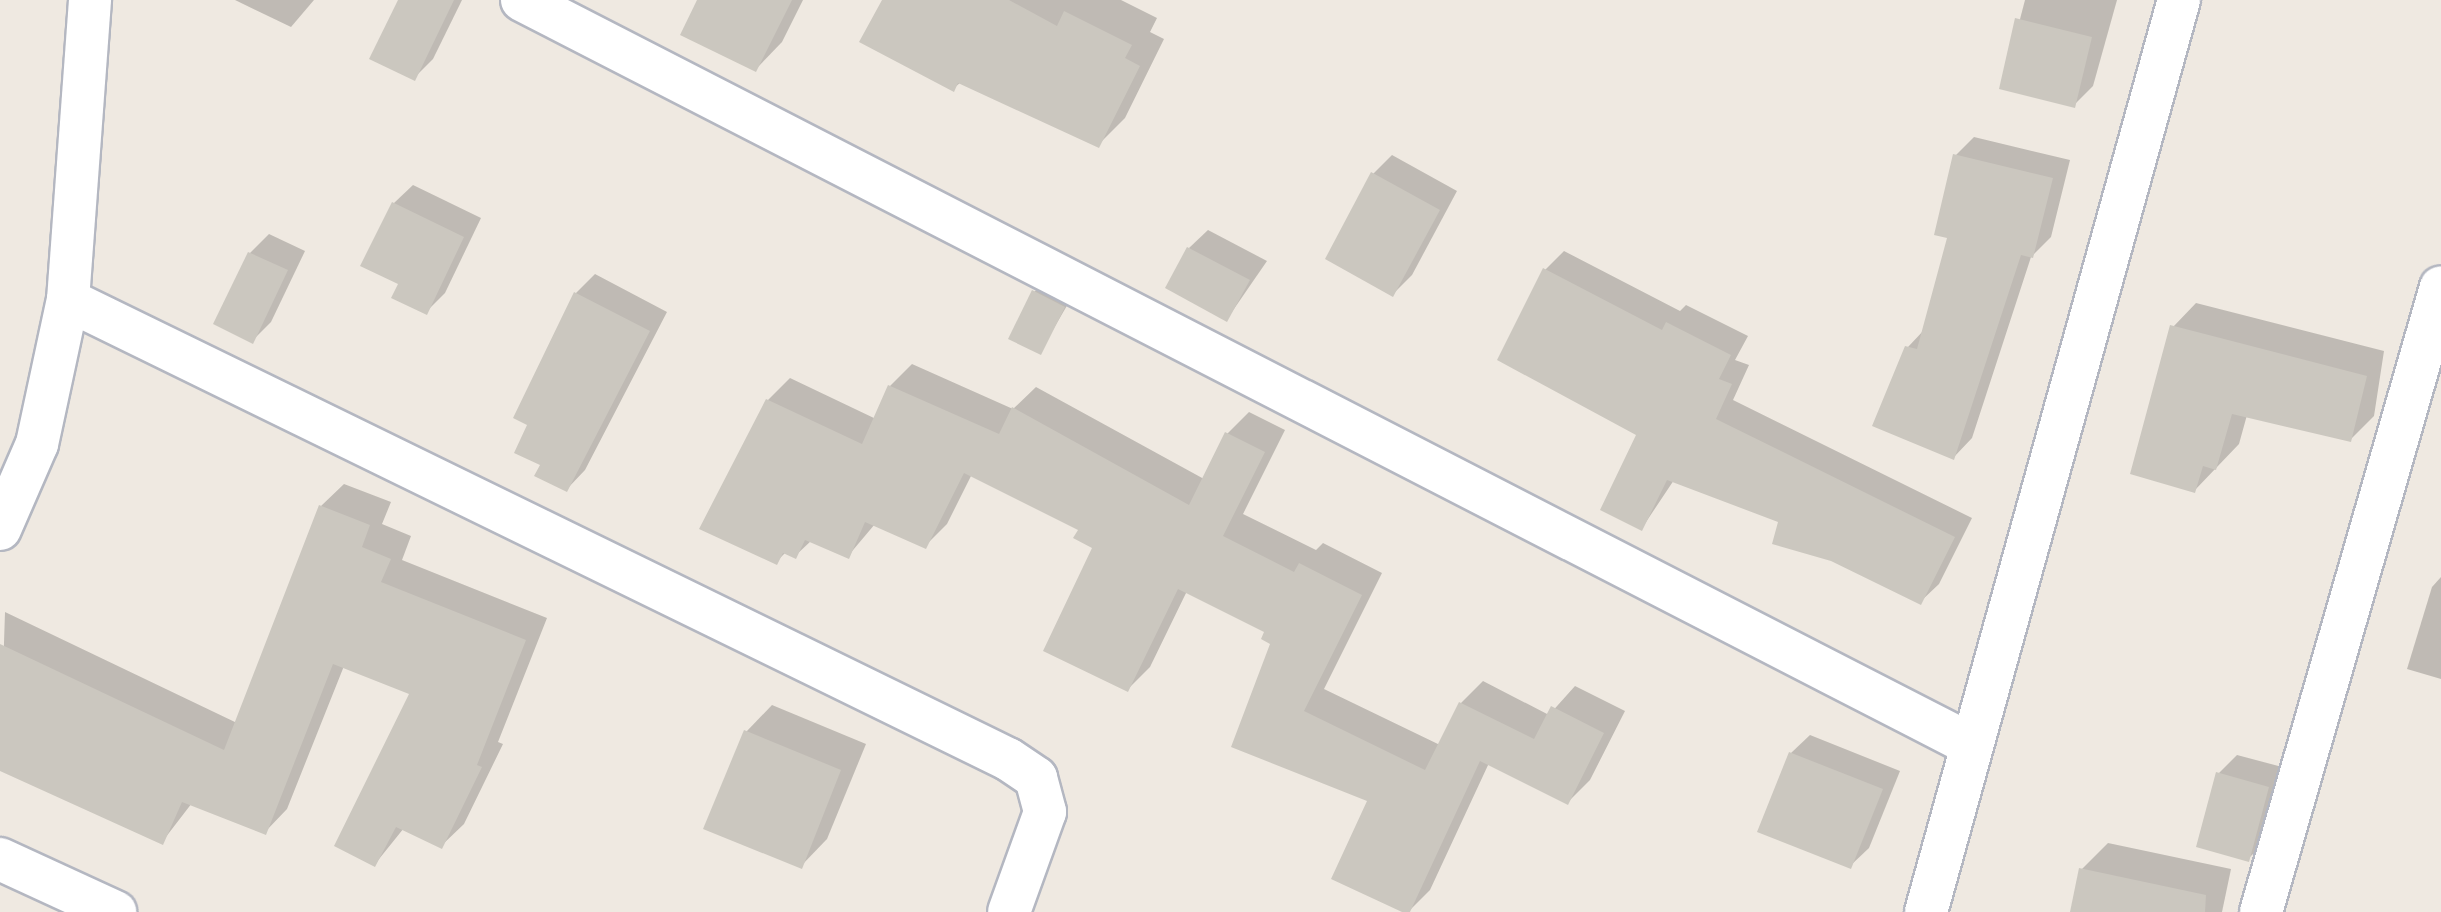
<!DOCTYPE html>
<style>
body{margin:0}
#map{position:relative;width:2441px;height:912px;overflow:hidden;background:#efe9e1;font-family:"Roboto Condensed",sans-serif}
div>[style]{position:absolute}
.shadow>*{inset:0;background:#0003}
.building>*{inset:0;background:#cbc7bf}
.roads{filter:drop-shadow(2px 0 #b4b7c1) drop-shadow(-2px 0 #b4b7c1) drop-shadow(0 2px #b4b7c1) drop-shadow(0 -2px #b4b7c1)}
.minor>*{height:42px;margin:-21px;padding:0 21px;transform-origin:21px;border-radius:21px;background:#fff}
span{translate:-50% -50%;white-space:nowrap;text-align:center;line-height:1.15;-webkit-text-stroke:8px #fff;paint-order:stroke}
</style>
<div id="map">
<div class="shadow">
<div style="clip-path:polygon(235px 0,314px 0,291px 27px)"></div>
<div style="clip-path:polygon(401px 0,462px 0,433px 59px,414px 78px)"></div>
<div style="clip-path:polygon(700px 0,803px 0,782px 42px,756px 69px)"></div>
<div style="clip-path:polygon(884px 0,1121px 0,1157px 18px,1150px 32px,1164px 39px,1125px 118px,1098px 145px,961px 82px,953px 89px)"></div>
<div style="clip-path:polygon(2025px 0,2117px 0,2093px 86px,2074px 105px,2002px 88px)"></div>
<div style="clip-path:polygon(1974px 137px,2070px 160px,2051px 237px,2031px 257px,1972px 438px,1954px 457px,1908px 347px,1924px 330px,1950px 236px,1956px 155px)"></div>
<div style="clip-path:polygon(1392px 155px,1457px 191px,1412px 275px,1393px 294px,1373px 174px)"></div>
<div style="clip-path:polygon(413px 185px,481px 218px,445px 293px,426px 312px,401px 283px,394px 203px)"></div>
<div style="clip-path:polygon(1208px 230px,1267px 261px,1227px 319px,1189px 248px)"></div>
<div style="clip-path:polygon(269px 234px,305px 251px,271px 322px,252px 341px,250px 253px)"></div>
<div style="clip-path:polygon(1564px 251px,1680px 311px,1686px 305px,1748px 336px,1735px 360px,1749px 365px,1733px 400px,1972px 518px,1939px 584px,1920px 602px,1781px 520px,1674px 480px,1642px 528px,1639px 434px,1545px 270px)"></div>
<div style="clip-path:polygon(595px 274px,667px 312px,585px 470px,567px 489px,530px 424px,517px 417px,576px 293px)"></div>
<div style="clip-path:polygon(1044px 283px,1072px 297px,1040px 352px,1034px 292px)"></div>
<div style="clip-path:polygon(2196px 303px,2384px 351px,2374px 416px,2350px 440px,2247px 415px,2239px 444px,2195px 490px,2173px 327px)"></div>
<div style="clip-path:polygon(912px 364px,1013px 409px,1036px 387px,1204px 479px,1227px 434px,1249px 412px,1285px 430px,1243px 514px,1316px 550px,1323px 543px,1382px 573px,1324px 689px,1440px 745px,1461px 703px,1483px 681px,1549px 715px,1575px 686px,1625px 711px,1590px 780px,1568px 802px,1489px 763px,1430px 890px,1408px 912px,1371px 800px,1234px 745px,1273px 642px,1268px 631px,1187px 591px,1150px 667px,1128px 689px,1096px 547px,1081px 529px,972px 474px,947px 524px,925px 546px,875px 524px,848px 556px,812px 540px,795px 556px,786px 552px,776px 562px,768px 400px,790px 378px,876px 419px,890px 386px)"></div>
<div style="clip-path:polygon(344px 484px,391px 502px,382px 524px,411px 536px,402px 560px,547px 618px,498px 742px,503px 744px,464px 824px,441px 846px,404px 828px,375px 864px,412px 693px,344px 666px,287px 809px,265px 832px,192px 803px,162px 842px,0 765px,5px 612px,237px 723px,321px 506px)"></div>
<div style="clip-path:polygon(2441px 577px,2441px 679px,2407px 669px,2432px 587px)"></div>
<div style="clip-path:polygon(772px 705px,866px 744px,827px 839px,801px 866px,746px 732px)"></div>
<div style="clip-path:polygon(1810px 735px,1900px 771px,1869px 848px,1850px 866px,1791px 753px)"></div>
<div style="clip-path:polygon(2237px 755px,2286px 768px,2267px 840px,2248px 859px,2218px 774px)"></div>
<div style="clip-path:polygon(2108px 843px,2231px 869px,2222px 912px,2072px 912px,2081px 870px)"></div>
</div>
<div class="building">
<div style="clip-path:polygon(398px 0,454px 0,415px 81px,369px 59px)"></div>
<div style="clip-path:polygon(697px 0,792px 0,756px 72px,680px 35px)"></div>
<div style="clip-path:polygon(882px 0,1009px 0,1057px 26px,1064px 11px,1132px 45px,1125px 58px,1140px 66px,1099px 148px,958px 83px,954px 92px,859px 42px)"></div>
<div style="clip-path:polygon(2015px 18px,2092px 37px,2075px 108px,1999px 89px)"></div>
<div style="clip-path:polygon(1953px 154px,2053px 178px,2033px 258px,2021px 255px,1954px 460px,1872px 426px,1905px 346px,1917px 349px,1947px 238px,1934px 235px)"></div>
<div style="clip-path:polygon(1371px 172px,1440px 210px,1393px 297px,1325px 259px)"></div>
<div style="clip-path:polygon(392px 202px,464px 237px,427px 315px,391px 298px,398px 284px,360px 266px)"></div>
<div style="clip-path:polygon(1187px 247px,1250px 280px,1227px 322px,1165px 288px)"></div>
<div style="clip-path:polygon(248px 252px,288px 270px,253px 344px,213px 324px)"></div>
<div style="clip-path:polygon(1543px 268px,1662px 330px,1666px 322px,1731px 355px,1719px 379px,1732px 384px,1716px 419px,1955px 537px,1921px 605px,1831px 561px,1772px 544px,1778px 522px,1667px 480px,1642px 531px,1600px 510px,1636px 435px,1497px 360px)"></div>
<div style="clip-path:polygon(1032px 290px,1065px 307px,1041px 355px,1008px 339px)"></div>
<div style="clip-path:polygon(574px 292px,650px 331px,567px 492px,534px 476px,540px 465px,514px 453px,527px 425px,513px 418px)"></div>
<div style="clip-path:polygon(2170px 325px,2367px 376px,2351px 442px,2232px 414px,2216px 470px,2203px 466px,2195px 493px,2130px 474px)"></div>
<div style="clip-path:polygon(888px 385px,999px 434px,1012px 407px,1189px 505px,1225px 432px,1265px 452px,1223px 536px,1294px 572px,1299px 563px,1362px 595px,1304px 711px,1425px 770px,1459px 702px,1534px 739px,1551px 706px,1604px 733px,1568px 805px,1480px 761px,1410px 912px,1402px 912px,1331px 879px,1367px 801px,1231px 747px,1270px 644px,1261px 639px,1264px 632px,1178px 589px,1128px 692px,1043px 651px,1092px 548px,1073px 538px,1078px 530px,964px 473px,926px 549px,865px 522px,849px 559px,805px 540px,796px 559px,783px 553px,777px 565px,699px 529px,766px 399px,862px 444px)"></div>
<div style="clip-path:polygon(319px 505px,370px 525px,362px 547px,391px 559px,381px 582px,526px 640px,477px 765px,482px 767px,442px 849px,396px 827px,375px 867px,334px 846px,409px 694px,333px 664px,266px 835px,182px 802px,163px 845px,0 771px,0 644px,224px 750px)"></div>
<div style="clip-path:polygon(744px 730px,841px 770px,802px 869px,703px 829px)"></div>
<div style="clip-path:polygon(1789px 752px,1883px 789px,1851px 869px,1757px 832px)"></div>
<div style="clip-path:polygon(2216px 772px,2269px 787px,2249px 862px,2196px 847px)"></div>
<div style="clip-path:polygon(2079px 868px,2206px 895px,2205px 912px,2070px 912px)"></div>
</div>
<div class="roads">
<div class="minor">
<div style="left:522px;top:0;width:1626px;rotate:27.2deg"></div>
<div style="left:68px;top:300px;width:1046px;rotate:26.03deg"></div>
<div style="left:1008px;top:759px;width:34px;rotate:34deg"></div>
<div style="left:1036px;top:778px;width:35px;rotate:75deg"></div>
<div style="left:1045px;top:812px;width:106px;rotate:109.8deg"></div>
<div style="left:0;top:529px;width:93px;rotate:-66.5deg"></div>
<div style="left:37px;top:444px;width:147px;rotate:-77.9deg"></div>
<div style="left:68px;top:300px;width:301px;rotate:-85.8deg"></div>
<div style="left:0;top:859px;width:127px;rotate:24.7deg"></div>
<div style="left:1926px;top:912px;width:946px;rotate:-74.5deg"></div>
<div style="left:2261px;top:912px;width:650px;rotate:-73.93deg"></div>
</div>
</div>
</div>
